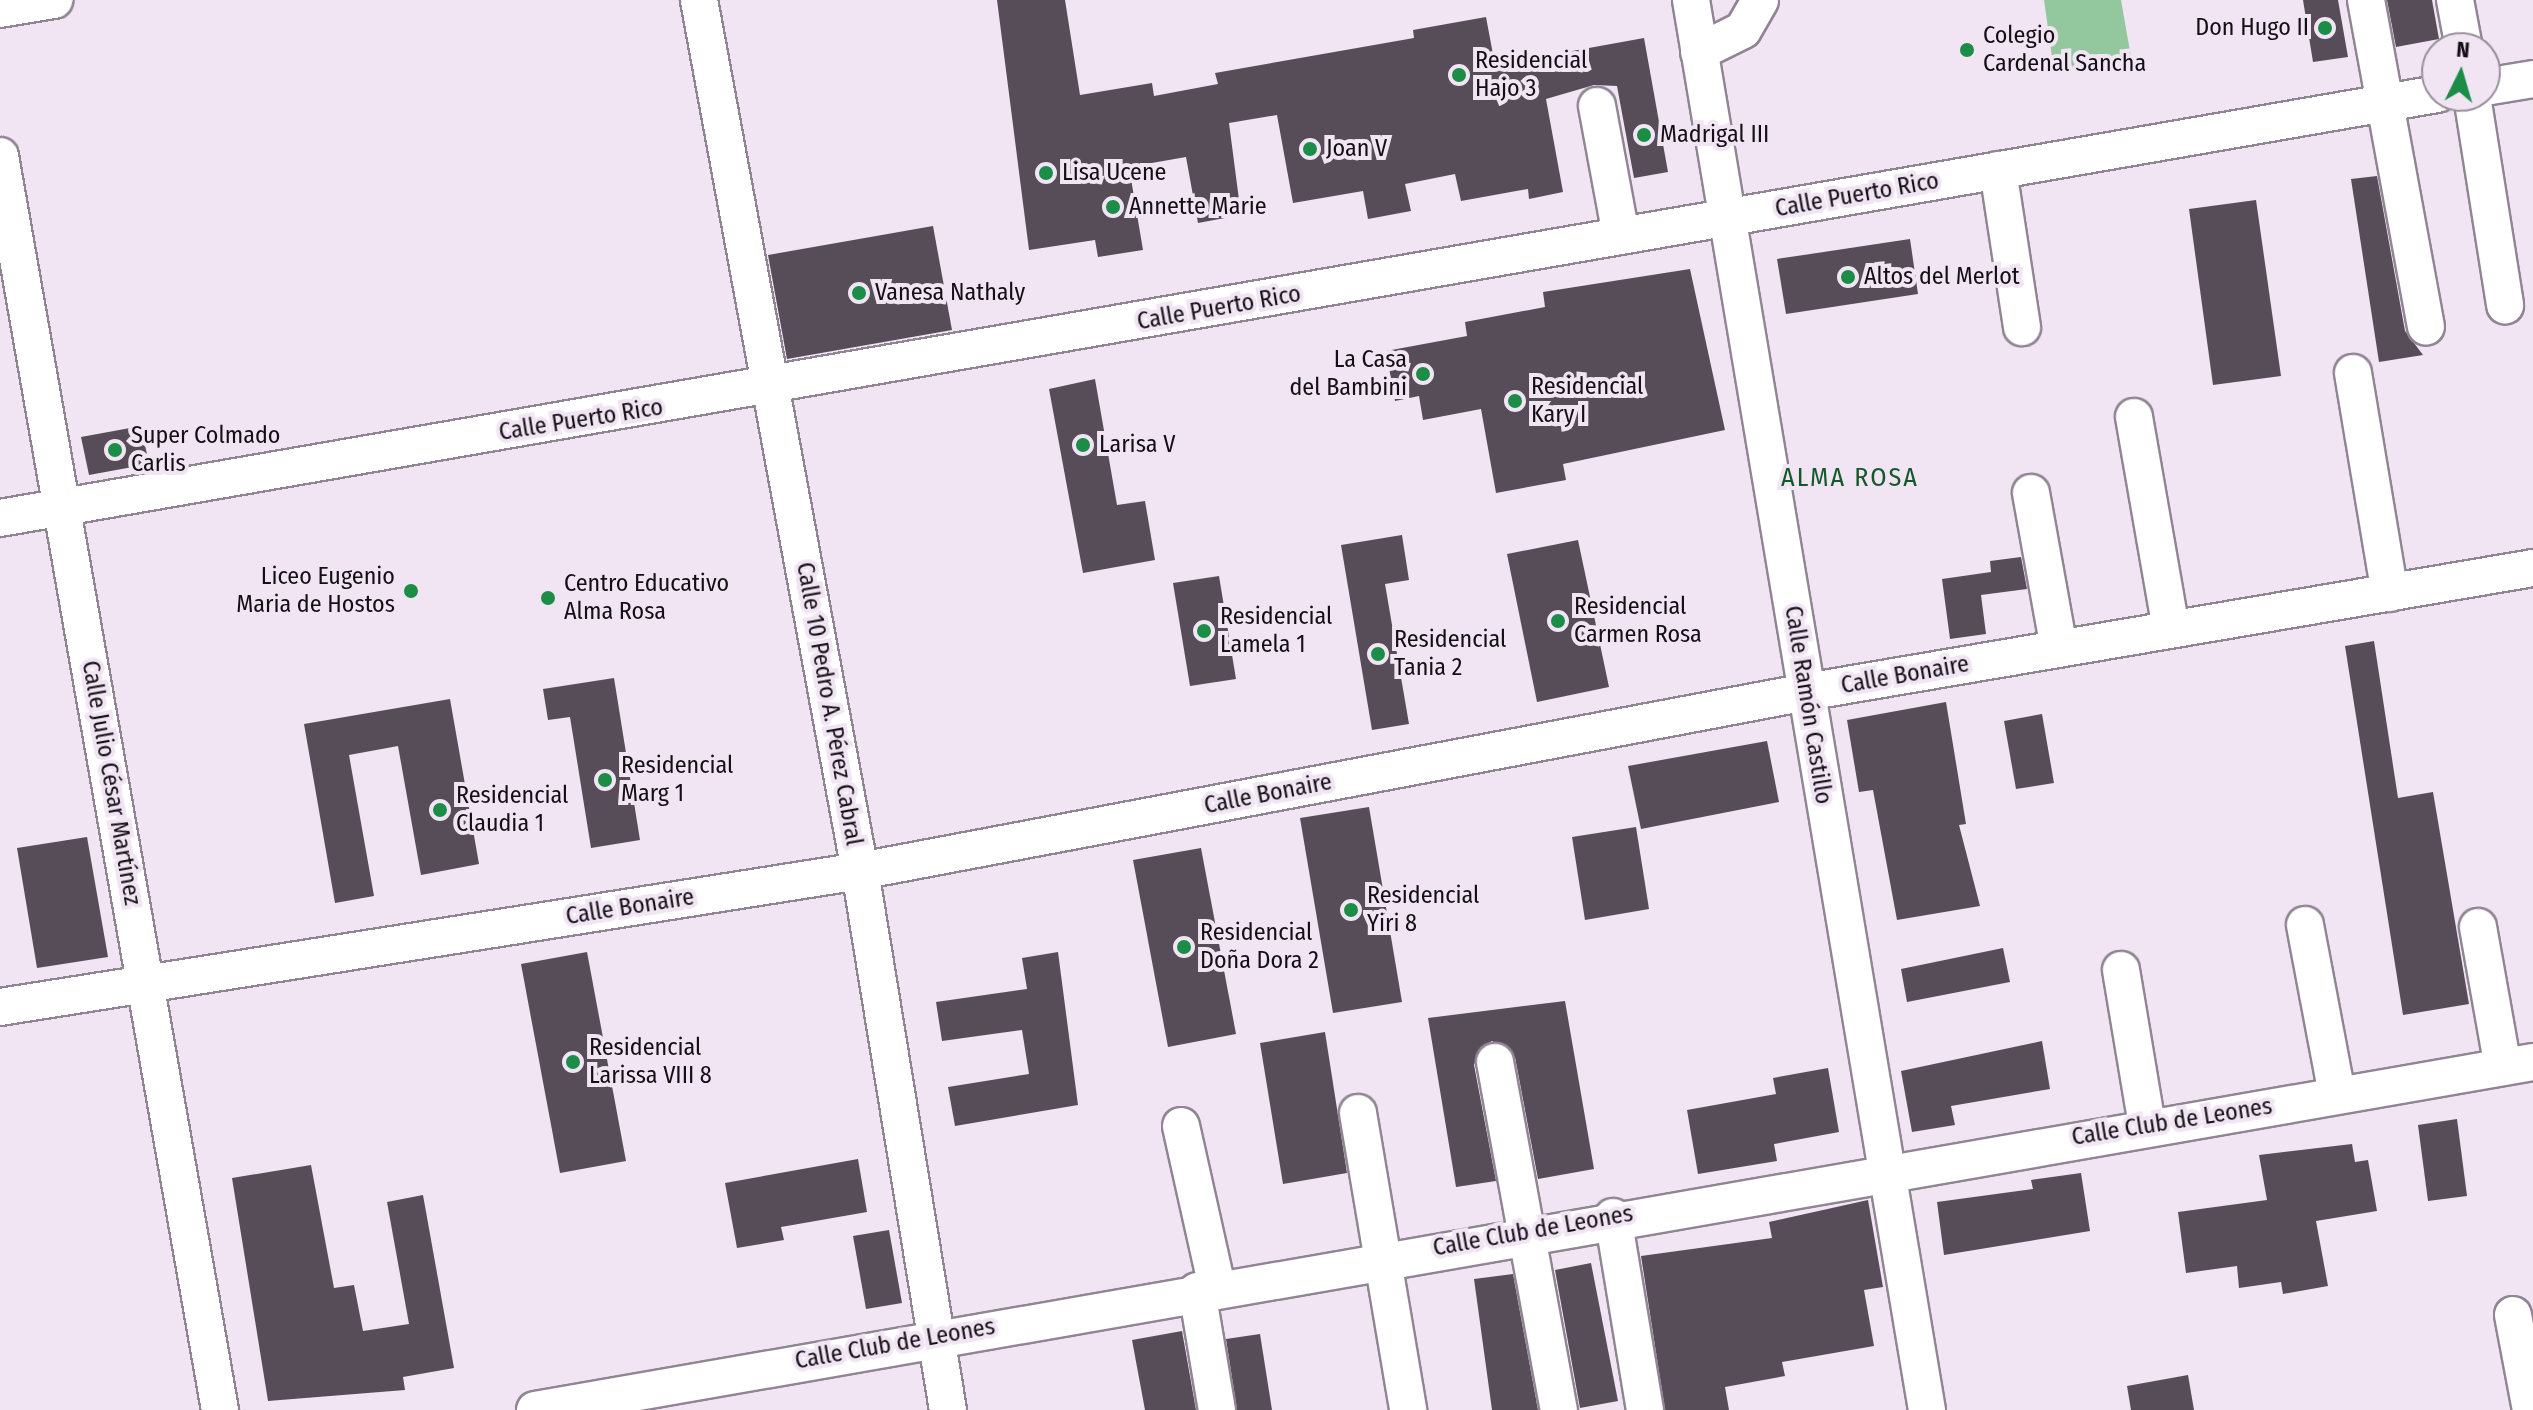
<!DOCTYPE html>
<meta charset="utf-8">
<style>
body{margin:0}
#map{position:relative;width:2533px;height:1410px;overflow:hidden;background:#f1e5f4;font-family:"Fira Sans Condensed",sans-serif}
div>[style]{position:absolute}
.green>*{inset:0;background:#93c89e}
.building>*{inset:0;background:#574d59}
.roads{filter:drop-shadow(2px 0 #908593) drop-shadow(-2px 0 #908593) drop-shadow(0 2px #908593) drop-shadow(0 -2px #908593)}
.minor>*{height:36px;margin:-18px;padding:0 18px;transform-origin:18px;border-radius:18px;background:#fff}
.dots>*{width:22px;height:22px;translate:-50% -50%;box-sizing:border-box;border:4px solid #f1e5f4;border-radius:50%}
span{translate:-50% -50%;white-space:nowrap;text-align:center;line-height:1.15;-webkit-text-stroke:8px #f1e5f4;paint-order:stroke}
.poi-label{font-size:24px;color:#130f14}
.right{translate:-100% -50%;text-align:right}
.left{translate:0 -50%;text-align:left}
.street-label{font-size:24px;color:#130f14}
.neighbourhood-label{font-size:26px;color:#14592c;letter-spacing:2px}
.north{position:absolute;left:2421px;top:32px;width:80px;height:80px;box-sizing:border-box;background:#f1e5f4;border:2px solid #988f9a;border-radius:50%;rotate:5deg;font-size:22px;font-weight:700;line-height:32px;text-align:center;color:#130f14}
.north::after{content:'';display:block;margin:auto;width:28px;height:36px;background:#1b8d46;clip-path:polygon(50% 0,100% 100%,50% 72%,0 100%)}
</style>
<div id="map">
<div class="green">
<div style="clip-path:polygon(2044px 0,2121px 0,2131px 57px,2054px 71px)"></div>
</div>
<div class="building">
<div style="clip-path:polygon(997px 0,1065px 0,1080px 95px,1152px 83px,1154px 96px,1218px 84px,1215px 73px,1414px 38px,1413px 30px,1486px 17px,1495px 65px,1644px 38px,1668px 172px,1634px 178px,1617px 86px,1594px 85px,1546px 99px,1563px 192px,1529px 199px,1528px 189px,1461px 201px,1455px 174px,1405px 184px,1411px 211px,1368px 219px,1363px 191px,1293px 203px,1277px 115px,1229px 123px,1241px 215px,1198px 223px,1186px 157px,1129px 167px,1143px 250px,1098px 257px,1095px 240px,1029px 250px)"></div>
<div style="clip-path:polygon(2303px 0,2338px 0,2348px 57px,2313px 62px)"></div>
<div style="clip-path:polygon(2387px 0,2432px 0,2439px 39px,2396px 47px)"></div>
<div style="clip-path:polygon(2377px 176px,2405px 331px,2423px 355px,2379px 362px,2351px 179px)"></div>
<div style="clip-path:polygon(2256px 200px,2281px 376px,2213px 385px,2189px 209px)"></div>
<div style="clip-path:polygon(933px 226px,952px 330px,787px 359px,768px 255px)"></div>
<div style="clip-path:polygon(1910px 239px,1918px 294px,1786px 314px,1777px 259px)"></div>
<div style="clip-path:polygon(1690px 269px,1725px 430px,1563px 464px,1566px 480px,1496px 493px,1481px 409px,1423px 420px,1419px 396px,1395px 401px,1386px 351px,1467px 336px,1465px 322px,1545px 307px,1543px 292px)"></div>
<div style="clip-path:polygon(1095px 379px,1117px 505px,1145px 501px,1155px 560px,1083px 573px,1049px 389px)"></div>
<div style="clip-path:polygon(141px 426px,149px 464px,89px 475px,81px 437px)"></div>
<div style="clip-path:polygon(1402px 535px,1409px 580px,1385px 584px,1409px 724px,1372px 730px,1341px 545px)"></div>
<div style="clip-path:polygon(1578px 540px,1609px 687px,1537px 702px,1507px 554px)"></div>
<div style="clip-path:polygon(2021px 557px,2027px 589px,1981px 595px,1986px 634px,1950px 639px,1942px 579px,1991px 572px,1990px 561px)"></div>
<div style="clip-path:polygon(1219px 576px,1236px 679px,1190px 686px,1173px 583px)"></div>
<div style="clip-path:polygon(2374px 641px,2398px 798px,2433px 792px,2469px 1004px,2403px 1015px,2345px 646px)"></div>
<div style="clip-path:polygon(614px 678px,640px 840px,591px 848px,570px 717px,548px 720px,543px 689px)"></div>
<div style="clip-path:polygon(450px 699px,479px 864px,421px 875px,398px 746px,349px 755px,374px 896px,335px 903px,304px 724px)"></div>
<div style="clip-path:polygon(1946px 702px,1966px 824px,1959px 825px,1980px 906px,1897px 920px,1873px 790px,1859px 792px,1847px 720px)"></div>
<div style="clip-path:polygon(2042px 714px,2054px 783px,2016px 789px,2004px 721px)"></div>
<div style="clip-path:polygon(1767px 741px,1779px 802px,1641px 829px,1628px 766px)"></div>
<div style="clip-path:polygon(1369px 807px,1402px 1002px,1333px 1013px,1300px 818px)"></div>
<div style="clip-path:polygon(1636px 827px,1649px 909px,1585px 920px,1572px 837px)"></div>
<div style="clip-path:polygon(87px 837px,108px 957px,37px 968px,17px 848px)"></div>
<div style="clip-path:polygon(1201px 848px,1236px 1034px,1168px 1047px,1133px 860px)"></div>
<div style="clip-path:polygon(2003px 948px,2010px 982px,1907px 1002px,1901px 969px)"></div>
<div style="clip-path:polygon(587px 952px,626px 1161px,560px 1173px,521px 964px)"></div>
<div style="clip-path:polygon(1058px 952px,1078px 1105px,955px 1126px,948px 1087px,1029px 1074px,1022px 1030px,942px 1041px,936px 1002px,1027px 989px,1022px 958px)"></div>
<div style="clip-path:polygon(1565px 1001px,1594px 1169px,1538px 1179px,1515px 1057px,1492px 1041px,1481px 1047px,1474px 1065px,1496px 1181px,1456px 1187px,1428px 1018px)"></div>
<div style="clip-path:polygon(1325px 1032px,1347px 1173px,1283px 1184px,1260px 1043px)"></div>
<div style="clip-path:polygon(2042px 1041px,2050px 1089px,1951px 1106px,1955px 1125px,1912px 1132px,1901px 1071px)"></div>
<div style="clip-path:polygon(1828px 1068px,1839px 1132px,1774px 1144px,1777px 1161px,1698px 1174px,1687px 1110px,1776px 1094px,1773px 1078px)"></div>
<div style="clip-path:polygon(2457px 1119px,2467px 1196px,2428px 1201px,2418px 1125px)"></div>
<div style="clip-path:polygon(2352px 1144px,2355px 1162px,2368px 1160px,2377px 1211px,2316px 1221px,2328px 1286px,2283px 1294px,2281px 1282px,2239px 1288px,2237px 1266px,2186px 1273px,2178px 1212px,2267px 1200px,2259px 1155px)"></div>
<div style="clip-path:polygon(858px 1159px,867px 1212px,781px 1227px,784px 1240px,737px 1248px,725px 1183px)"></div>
<div style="clip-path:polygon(311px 1165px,334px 1288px,354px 1285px,363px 1331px,409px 1324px,387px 1202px,423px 1195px,454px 1368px,403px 1377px,405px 1390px,268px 1401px,232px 1178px)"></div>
<div style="clip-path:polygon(2081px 1173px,2090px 1231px,1944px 1255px,1937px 1202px,2033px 1189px,2031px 1180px)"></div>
<div style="clip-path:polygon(1868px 1200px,1883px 1287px,1864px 1290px,1874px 1346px,1782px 1362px,1785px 1376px,1725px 1387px,1729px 1410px,1665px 1410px,1641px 1256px,1772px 1238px,1769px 1222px)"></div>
<div style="clip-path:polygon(889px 1230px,902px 1303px,866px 1309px,853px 1236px)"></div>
<div style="clip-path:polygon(1591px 1263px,1618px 1401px,1580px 1408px,1555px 1270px)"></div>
<div style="clip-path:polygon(1513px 1274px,1538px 1410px,1492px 1410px,1474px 1279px)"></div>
<div style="clip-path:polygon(1182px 1331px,1196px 1410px,1145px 1410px,1132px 1340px)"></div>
<div style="clip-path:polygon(1260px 1334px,1272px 1410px,1237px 1410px,1226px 1339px)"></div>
<div style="clip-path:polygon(2188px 1375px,2194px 1410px,2131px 1410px,2127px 1386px)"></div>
</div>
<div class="roads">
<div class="minor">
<div style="left:699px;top:0;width:886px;rotate:79.53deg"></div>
<div style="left:860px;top:871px;width:546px;rotate:80.73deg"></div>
<div style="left:1691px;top:0;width:1430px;rotate:80.5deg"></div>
<div style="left:2366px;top:0;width:332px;rotate:79.6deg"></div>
<div style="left:2455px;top:0;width:49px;rotate:79.4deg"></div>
<div style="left:0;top:9px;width:55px;rotate:-9.5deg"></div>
<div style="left:1699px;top:52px;width:49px;rotate:-26.6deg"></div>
<div style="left:1743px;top:30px;width:34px;rotate:-60deg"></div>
<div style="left:2485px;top:87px;width:49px;rotate:-9.5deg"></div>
<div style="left:2472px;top:96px;width:212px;rotate:81deg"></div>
<div style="left:1597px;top:106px;width:132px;rotate:79.5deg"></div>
<div style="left:0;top:156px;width:1273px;rotate:80.05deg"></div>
<div style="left:1998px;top:170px;width:159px;rotate:81.3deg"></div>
<div style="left:2353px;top:373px;width:223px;rotate:80.5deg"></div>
<div style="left:2134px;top:417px;width:214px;rotate:80.1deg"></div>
<div style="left:2031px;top:493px;width:158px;rotate:79.8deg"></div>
<div style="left:0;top:518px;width:2474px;rotate:-9.87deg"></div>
<div style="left:2305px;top:925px;width:173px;rotate:79.3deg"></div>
<div style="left:2478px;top:927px;width:142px;rotate:79.9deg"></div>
<div style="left:2121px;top:970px;width:158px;rotate:80.5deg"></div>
<div style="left:0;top:1007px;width:871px;rotate:-8.99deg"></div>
<div style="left:860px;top:871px;width:963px;rotate:-10.71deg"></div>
<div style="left:1806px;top:692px;width:737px;rotate:-9.68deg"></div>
<div style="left:1495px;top:1062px;width:354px;rotate:79.6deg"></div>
<div style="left:1358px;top:1113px;width:301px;rotate:80.4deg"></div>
<div style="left:1181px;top:1126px;width:165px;rotate:77.4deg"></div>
<div style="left:1613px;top:1217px;width:196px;rotate:80.6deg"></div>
<div style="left:1197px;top:1291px;width:121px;rotate:80.5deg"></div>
<div style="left:2513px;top:1315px;width:97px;rotate:79.3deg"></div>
<div style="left:535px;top:1410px;width:2028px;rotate:-9.88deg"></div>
</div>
</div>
<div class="dots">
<div style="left:2325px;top:28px;background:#1b8d46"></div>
<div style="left:1967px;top:50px;background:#1b8d46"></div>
<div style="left:1459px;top:75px;background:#1b8d46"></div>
<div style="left:1644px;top:135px;background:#1b8d46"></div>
<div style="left:1310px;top:149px;background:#1b8d46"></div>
<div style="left:1046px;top:173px;background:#1b8d46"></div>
<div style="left:1113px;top:207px;background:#1b8d46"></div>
<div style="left:1848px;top:277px;background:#1b8d46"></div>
<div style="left:859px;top:293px;background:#1b8d46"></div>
<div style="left:1423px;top:374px;background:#1b8d46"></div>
<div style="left:1515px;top:401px;background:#1b8d46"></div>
<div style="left:1083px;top:445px;background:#1b8d46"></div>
<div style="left:115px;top:450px;background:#1b8d46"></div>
<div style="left:411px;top:591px;background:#1b8d46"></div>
<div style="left:548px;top:598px;background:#1b8d46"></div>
<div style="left:1558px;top:621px;background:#1b8d46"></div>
<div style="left:1204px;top:631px;background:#1b8d46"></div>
<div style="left:1378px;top:654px;background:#1b8d46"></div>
<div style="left:605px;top:780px;background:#1b8d46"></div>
<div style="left:440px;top:810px;background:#1b8d46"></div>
<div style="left:1351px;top:910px;background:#1b8d46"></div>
<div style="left:1184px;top:947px;background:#1b8d46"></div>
<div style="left:573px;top:1062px;background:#1b8d46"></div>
</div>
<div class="poi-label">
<span class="right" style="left:2309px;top:28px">Don Hugo II</span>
<span class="left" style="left:1983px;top:50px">Colegio<br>Cardenal Sancha</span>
<span class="left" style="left:1475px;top:75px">Residencial<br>Hajo 3</span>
<span class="left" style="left:1660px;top:135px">Madrigal III</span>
<span class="left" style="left:1326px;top:149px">Joan V</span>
<span class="left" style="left:1062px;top:173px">Lisa Ucene</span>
<span class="left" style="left:1129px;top:207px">Annette Marie</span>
<span class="left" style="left:1864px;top:277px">Altos del Merlot</span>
<span class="left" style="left:875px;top:293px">Vanesa Nathaly</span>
<span class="right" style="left:1407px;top:374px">La Casa<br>del Bambini</span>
<span class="left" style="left:1531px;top:401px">Residencial<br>Kary I</span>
<span class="left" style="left:131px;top:450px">Super Colmado<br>Carlis</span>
<span class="left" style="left:1099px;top:445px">Larisa V</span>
<span class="right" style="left:395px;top:591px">Liceo Eugenio<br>Maria de Hostos</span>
<span class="left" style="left:564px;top:598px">Centro Educativo<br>Alma Rosa</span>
<span class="left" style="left:1574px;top:621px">Residencial<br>Carmen Rosa</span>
<span class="left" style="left:1220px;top:631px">Residencial<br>Lamela 1</span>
<span class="left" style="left:1394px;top:654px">Residencial<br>Tania 2</span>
<span class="left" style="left:621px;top:780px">Residencial<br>Marg 1</span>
<span class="left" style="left:456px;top:810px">Residencial<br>Claudia 1</span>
<span class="left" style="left:1367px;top:910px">Residencial<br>Yiri 8</span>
<span class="left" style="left:1200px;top:947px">Residencial<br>Doña Dora 2</span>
<span class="left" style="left:589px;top:1062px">Residencial<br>Larissa VIII 8</span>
</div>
<div class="street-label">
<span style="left:1857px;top:195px;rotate:-10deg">Calle Puerto Rico</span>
<span style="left:1219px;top:308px;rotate:-10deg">Calle Puerto Rico</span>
<span style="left:581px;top:420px;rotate:-9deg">Calle Puerto Rico</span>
<span style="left:1905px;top:675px;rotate:-10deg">Calle Bonaire</span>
<span style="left:829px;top:704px;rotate:80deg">Calle 10 Pedro A. Pérez Cabral</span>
<span style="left:1808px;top:705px;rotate:81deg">Calle Ramón Castillo</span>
<span style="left:111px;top:783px;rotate:80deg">Calle Julio César Martínez</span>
<span style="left:1268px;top:794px;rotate:-11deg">Calle Bonaire</span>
<span style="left:630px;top:907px;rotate:-9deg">Calle Bonaire</span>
<span style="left:2172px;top:1122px;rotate:-9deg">Calle Club de Leones</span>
<span style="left:1533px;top:1231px;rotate:-10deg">Calle Club de Leones</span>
<span style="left:895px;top:1344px;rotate:-10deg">Calle Club de Leones</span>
</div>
<div class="neighbourhood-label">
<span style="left:1850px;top:478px">ALMA ROSA</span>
</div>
<div class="north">N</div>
</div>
